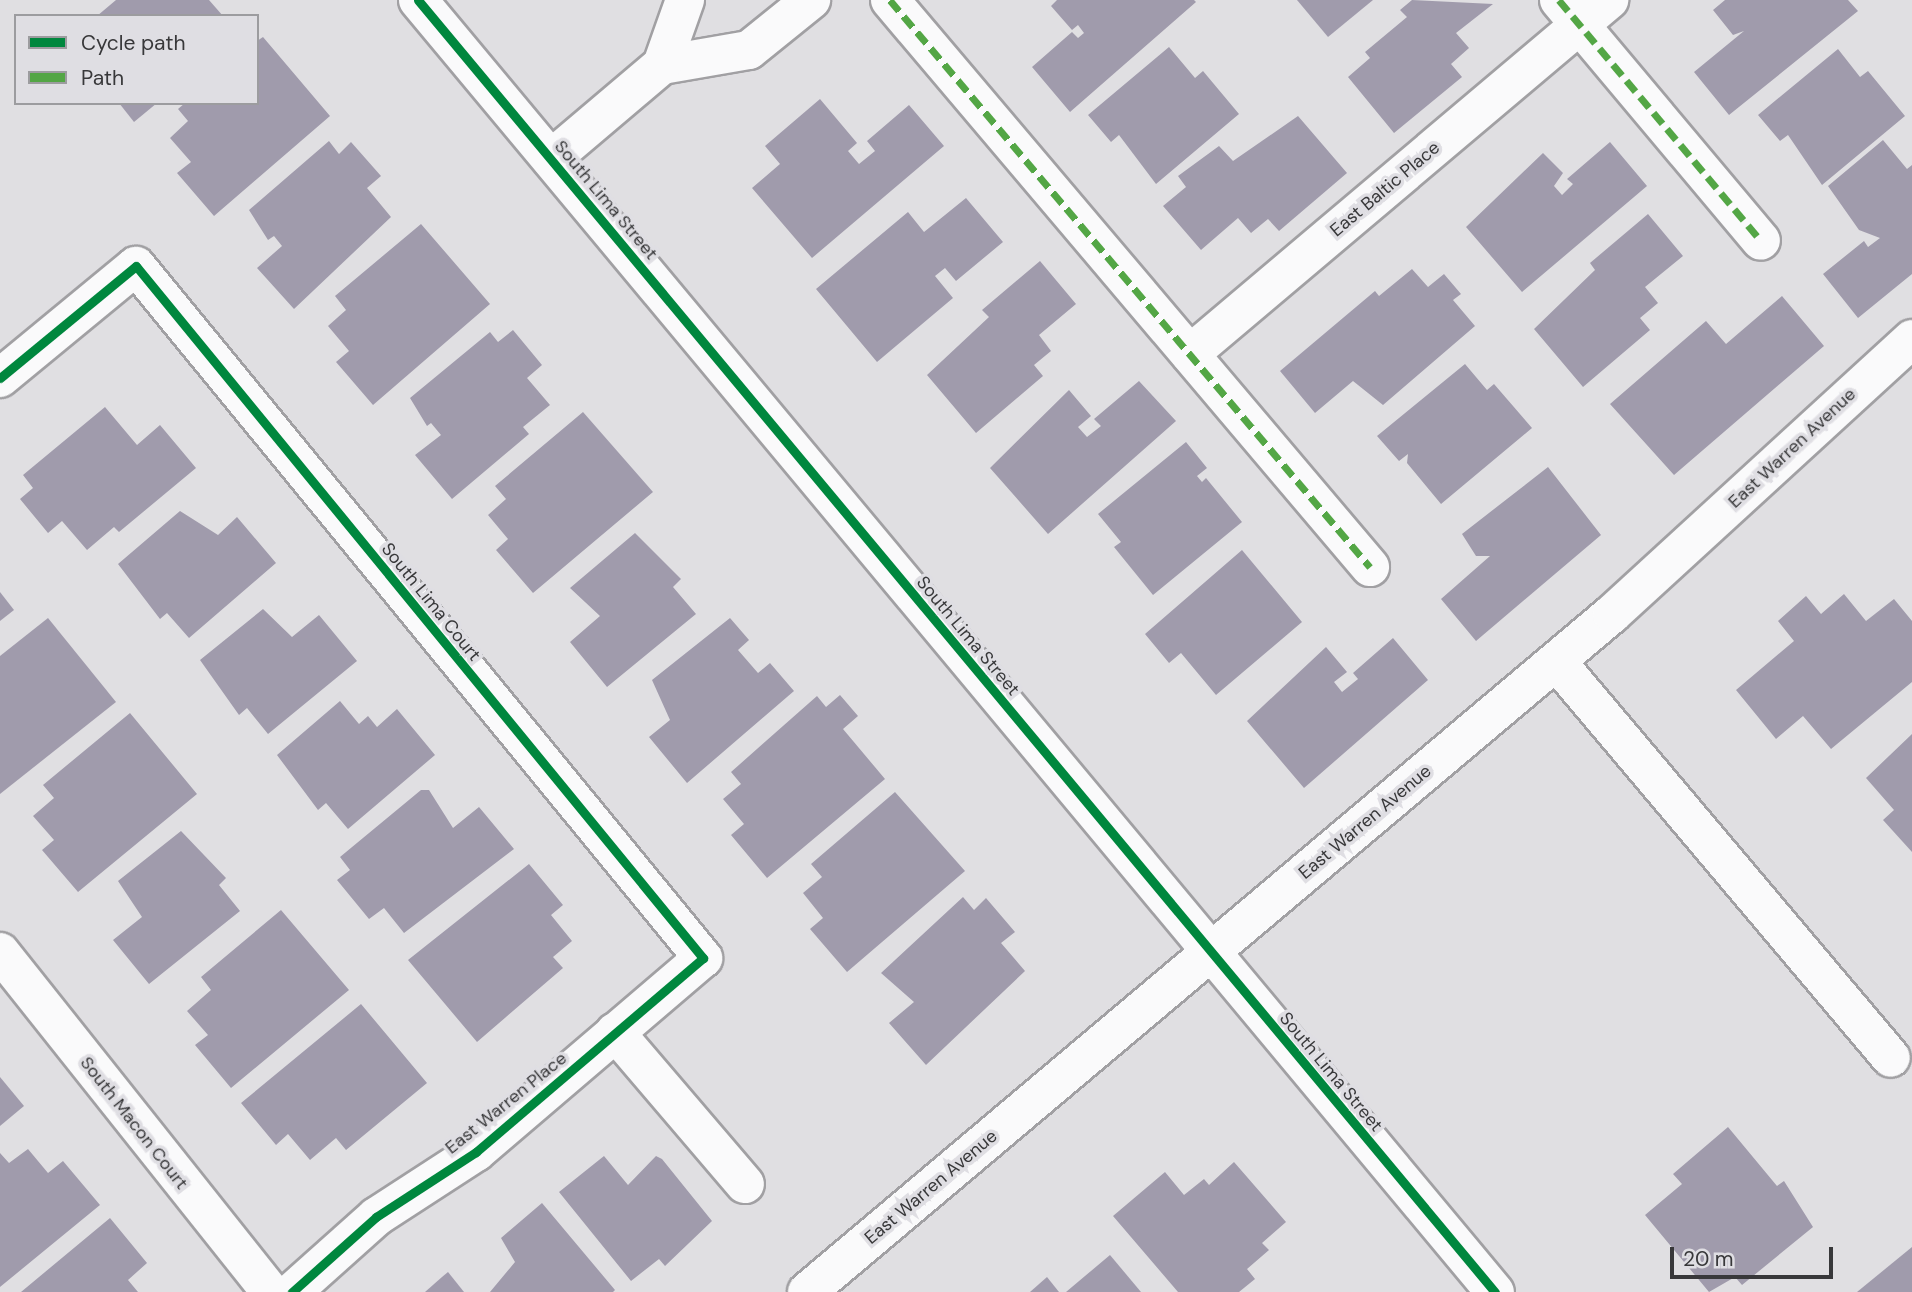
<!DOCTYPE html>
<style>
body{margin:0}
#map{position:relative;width:1912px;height:1292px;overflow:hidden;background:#e0dfe2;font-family:"DM Sans",sans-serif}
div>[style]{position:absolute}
.building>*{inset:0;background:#a09bac}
.roads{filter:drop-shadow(2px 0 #a1a0a3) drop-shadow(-2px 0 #a1a0a3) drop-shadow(0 2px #a1a0a3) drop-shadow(0 -2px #a1a0a3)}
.minor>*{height:38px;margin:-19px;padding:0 19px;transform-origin:19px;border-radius:19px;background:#fafafb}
.quiet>*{height:7px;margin-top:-3.5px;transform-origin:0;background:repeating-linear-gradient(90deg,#53a645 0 14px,transparent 0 21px)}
.cycleway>*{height:9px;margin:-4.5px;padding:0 4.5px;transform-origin:4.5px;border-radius:4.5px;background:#00873e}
span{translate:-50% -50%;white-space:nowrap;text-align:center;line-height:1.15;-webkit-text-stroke:7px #dfdee3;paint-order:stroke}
.street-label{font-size:18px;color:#38383a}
.legend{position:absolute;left:14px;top:14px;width:245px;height:91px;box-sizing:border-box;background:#dfdee3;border:2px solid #9c9c9f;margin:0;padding:9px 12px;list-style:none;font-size:21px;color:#38383a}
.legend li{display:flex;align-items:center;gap:14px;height:35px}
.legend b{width:35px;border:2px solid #9c9c9f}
.scale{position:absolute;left:1670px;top:1247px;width:163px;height:32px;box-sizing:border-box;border:4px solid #38383a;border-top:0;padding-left:9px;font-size:21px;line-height:24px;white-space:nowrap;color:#38383a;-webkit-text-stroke:5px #dfdee3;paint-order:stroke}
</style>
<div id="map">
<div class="building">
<div style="clip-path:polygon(116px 0,209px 0,223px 16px,97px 16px)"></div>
<div style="clip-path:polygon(1057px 0,1194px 0,1196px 2px,1070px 112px,1032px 67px,1072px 32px,1078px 38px,1084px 33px,1078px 25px,1072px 30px,1051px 6px)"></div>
<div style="clip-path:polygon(1297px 0,1373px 0,1328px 37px)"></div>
<div style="clip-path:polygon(1412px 0,1493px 4px,1456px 33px,1469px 48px,1451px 64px,1462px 77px,1394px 133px,1348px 77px,1370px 58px,1365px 52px,1407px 17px,1400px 10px)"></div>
<div style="clip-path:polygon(1725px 0,1848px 0,1858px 11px,1729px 115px,1694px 72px,1744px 31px,1733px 35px,1713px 10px)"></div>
<div style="clip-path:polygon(263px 37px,330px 116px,214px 216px,177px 173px,191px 162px,170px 138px,188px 121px,178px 109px,185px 103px,257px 103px,257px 41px)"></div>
<div style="clip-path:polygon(1169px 47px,1195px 78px,1203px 71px,1239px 114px,1156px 184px,1119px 135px,1111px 142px,1088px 115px)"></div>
<div style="clip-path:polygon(1838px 49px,1860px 77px,1868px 71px,1905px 116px,1822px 185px,1788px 135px,1780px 141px,1758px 115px)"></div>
<div style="clip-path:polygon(820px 99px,857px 143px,848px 151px,859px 164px,875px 151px,867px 141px,909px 105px,944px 146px,812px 258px,752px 188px,780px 164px,765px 146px)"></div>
<div style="clip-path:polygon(119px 103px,157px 103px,134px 122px)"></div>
<div style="clip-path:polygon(1298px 116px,1347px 173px,1279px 231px,1268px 219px,1251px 233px,1238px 218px,1201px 250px,1163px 206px,1186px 187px,1178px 176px,1219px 146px,1233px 161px)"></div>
<div style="clip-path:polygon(1883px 140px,1907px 169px,1912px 165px,1912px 274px,1858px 318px,1823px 274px,1864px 241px,1868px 247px,1880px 238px,1859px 230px,1828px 186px)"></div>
<div style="clip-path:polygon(329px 141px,339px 154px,351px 142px,381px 176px,367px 188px,391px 217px,294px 309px,257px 268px,282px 246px,274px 236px,268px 240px,249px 210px)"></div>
<div style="clip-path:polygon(1610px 142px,1647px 186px,1522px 292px,1466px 227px,1543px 153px,1563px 173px,1554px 186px,1562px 195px,1573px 184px,1567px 179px)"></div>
<div style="clip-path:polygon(966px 198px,1003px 242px,956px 281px,945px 268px,935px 276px,953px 298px,877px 362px,816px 289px,908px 212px,924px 232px)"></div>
<div style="clip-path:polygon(1648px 214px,1683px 256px,1645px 287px,1658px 303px,1640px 318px,1650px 330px,1583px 387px,1534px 329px,1595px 270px,1590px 263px)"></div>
<div style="clip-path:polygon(421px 224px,490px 304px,373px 405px,336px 362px,349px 351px,328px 326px,346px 310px,335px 296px)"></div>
<div style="clip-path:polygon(1040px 261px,1076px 304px,1039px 335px,1051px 351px,1034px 365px,1043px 376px,976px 433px,927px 375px,989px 317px,982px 310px)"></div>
<div style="clip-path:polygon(1412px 269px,1428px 287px,1444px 274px,1461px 294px,1453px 300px,1475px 326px,1383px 405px,1353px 381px,1315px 413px,1280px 371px,1375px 291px,1379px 296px)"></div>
<div style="clip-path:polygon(1782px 296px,1824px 346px,1674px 475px,1610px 404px,1706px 321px,1726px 344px)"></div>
<div style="clip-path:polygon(513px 330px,542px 365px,527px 378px,550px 405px,523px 427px,529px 434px,452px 499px,415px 455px,441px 435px,431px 423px,427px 426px,410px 398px,490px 332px,498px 342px)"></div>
<div style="clip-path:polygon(1465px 364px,1487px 390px,1494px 384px,1532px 428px,1441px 504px,1407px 463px,1408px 454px,1399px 461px,1377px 436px)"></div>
<div style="clip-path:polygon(1139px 381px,1176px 421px,1048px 534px,990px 468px,1069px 390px,1091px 416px,1078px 427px,1087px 437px,1101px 426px,1094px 419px)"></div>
<div style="clip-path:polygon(105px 407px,137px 445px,160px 425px,196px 468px,119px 532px,114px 527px,87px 550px,62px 521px,48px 533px,20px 499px,33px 488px,23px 475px)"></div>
<div style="clip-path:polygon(583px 412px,653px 492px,533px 593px,496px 550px,508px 539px,488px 515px,506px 499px,495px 486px)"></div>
<div style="clip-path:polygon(1186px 442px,1207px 468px,1197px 476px,1202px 482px,1206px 478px,1242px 522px,1153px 595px,1114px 547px,1121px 542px,1098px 514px)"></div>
<div style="clip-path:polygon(1548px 467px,1601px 535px,1476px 641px,1441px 599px,1490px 556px,1476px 556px,1462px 534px)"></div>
<div style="clip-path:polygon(180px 511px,218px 535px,237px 517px,276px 563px,189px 638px,167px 613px,160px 619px,118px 564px)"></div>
<div style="clip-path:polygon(635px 533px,681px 579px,673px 587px,696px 614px,607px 687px,570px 642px,600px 616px,570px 588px)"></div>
<div style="clip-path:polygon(1242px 550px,1302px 622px,1216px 695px,1181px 653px,1169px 663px,1145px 634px)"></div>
<div style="clip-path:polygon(0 592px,14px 610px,0 621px)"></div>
<div style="clip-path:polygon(1844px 594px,1866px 621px,1894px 599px,1912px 621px,1912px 682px,1831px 749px,1803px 716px,1776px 739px,1736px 690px,1794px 641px,1778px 621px,1806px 596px,1821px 614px)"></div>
<div style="clip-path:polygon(263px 609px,292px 637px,319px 615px,357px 661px,268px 734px,247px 708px,239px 715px,200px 660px)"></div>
<div style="clip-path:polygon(48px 618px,116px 702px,0 794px,0 656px)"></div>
<div style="clip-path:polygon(730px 618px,749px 640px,738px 650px,758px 673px,770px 663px,794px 691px,687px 783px,649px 737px,670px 720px,652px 680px)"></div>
<div style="clip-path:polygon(1393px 638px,1428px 680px,1304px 788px,1247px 721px,1326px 647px,1347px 672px,1334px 682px,1342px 692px,1358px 679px,1353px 673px)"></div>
<div style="clip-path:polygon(840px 695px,858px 716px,843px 729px,885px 779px,767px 878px,731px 835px,744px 824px,723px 799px,741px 784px,731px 772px,817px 696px,826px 707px)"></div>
<div style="clip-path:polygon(340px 701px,359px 724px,368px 716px,377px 727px,397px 709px,435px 755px,348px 829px,326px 803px,318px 810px,277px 755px)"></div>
<div style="clip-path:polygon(130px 713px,197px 794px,78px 892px,42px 850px,54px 840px,33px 816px,54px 798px,43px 785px)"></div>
<div style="clip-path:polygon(1912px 734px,1912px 852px,1883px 820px,1894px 810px,1866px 778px)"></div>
<div style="clip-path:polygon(421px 790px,429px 790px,453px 828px,479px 807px,514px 849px,404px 933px,384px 908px,369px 919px,337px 880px,350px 870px,340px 857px)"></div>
<div style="clip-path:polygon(895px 792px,965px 871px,847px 972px,810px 929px,823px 918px,803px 893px,822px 877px,811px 864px)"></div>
<div style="clip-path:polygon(181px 831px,226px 878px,219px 885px,240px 911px,149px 984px,113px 940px,142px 917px,118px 881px)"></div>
<div style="clip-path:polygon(529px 864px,563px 905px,551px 915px,572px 941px,553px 957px,563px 968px,477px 1042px,408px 960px)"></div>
<div style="clip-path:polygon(963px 897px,974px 910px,986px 898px,1015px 932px,1001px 943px,1025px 971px,926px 1065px,889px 1023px,914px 1002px,881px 973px)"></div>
<div style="clip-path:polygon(281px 910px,349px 990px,231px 1088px,195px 1045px,208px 1035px,187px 1011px,211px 990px,201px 977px)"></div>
<div style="clip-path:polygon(361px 1004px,427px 1083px,346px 1150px,336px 1138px,310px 1160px,288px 1134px,276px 1145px,241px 1103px)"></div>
<div style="clip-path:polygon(0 1077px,24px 1106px,0 1126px)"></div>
<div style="clip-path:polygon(1728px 1127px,1777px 1186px,1784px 1181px,1813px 1227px,1742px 1285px,1735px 1277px,1709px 1292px,1645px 1215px,1682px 1184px,1673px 1174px)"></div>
<div style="clip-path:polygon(28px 1149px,48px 1173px,63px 1161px,100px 1205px,0 1287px,0 1153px,9px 1163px)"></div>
<div style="clip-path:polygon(604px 1156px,628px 1185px,656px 1156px,662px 1159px,712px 1221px,665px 1266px,659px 1259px,631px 1281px,559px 1192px)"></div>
<div style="clip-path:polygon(1234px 1162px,1286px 1222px,1262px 1243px,1269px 1250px,1247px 1269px,1255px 1279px,1239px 1292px,1178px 1292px,1113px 1216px,1165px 1172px,1184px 1195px,1204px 1179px,1209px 1185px)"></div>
<div style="clip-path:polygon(542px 1203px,615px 1290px,613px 1292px,490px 1292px,515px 1262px,501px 1238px)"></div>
<div style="clip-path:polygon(110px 1218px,147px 1263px,128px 1280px,138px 1292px,21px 1292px)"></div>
<div style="clip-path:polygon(1912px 1247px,1912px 1292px,1857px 1292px)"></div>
<div style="clip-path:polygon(1110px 1255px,1141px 1292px,1066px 1292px)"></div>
<div style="clip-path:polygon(448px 1272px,464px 1292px,425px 1292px,442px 1277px)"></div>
<div style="clip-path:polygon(1047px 1277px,1059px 1292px,1030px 1292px)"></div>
</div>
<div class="roads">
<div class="minor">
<div style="left:418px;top:0;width:1682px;rotate:50.19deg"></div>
<div style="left:890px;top:0;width:743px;rotate:49.75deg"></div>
<div style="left:1559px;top:0;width:314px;rotate:50deg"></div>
<div style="left:662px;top:65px;width:88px;rotate:-9.8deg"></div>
<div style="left:749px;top:50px;width:80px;rotate:-38.9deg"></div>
<div style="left:551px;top:159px;width:145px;rotate:-40.3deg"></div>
<div style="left:662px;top:65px;width:69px;rotate:-70.5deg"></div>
<div style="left:1190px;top:354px;width:549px;rotate:-40.19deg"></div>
<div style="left:0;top:378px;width:176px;rotate:-39.5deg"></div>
<div style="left:136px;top:266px;width:895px;rotate:50.67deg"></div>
<div style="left:703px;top:958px;width:299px;rotate:139.5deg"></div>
<div style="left:476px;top:1152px;width:119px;rotate:147deg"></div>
<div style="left:376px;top:1217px;width:113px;rotate:138.2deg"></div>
<div style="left:1556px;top:661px;width:519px;rotate:49.84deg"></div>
<div style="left:0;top:952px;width:434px;rotate:51.5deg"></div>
<div style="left:615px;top:1032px;width:200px;rotate:49.5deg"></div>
<div style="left:807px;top:1292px;width:1052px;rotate:-40.11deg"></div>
<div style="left:1612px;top:614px;width:407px;rotate:-42.5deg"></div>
</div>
</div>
<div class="quiet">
<div style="left:890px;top:0;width:743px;rotate:49.75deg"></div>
<div style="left:1559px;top:0;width:314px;rotate:50deg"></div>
</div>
<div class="cycleway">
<div style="left:418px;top:0;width:1682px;rotate:50.19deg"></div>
<div style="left:0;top:378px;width:176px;rotate:-39.5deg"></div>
<div style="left:136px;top:266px;width:895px;rotate:50.67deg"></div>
<div style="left:703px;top:958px;width:299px;rotate:139.5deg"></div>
<div style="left:476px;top:1152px;width:119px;rotate:147deg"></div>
<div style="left:376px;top:1217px;width:113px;rotate:138.2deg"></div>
</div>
<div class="street-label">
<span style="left:1385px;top:189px;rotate:-40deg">East Baltic Place</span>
<span style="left:606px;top:200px;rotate:50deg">South Lima Street</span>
<span style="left:1792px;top:448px;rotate:-43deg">East Warren Avenue</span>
<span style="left:431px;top:602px;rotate:51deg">South Lima Court</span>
<span style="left:968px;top:636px;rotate:50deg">South Lima Street</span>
<span style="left:1365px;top:822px;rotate:-40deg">East Warren Avenue</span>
<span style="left:1331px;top:1072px;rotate:50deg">South Lima Street</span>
<span style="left:506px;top:1103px;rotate:-39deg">East Warren Place</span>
<span style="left:134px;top:1123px;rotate:52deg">South Macon Court</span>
<span style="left:931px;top:1187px;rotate:-40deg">East Warren Avenue</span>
</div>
<ul class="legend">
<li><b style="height:9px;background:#00873e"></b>Cycle path</li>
<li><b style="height:9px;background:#53a645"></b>Path</li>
</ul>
<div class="scale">20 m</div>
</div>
